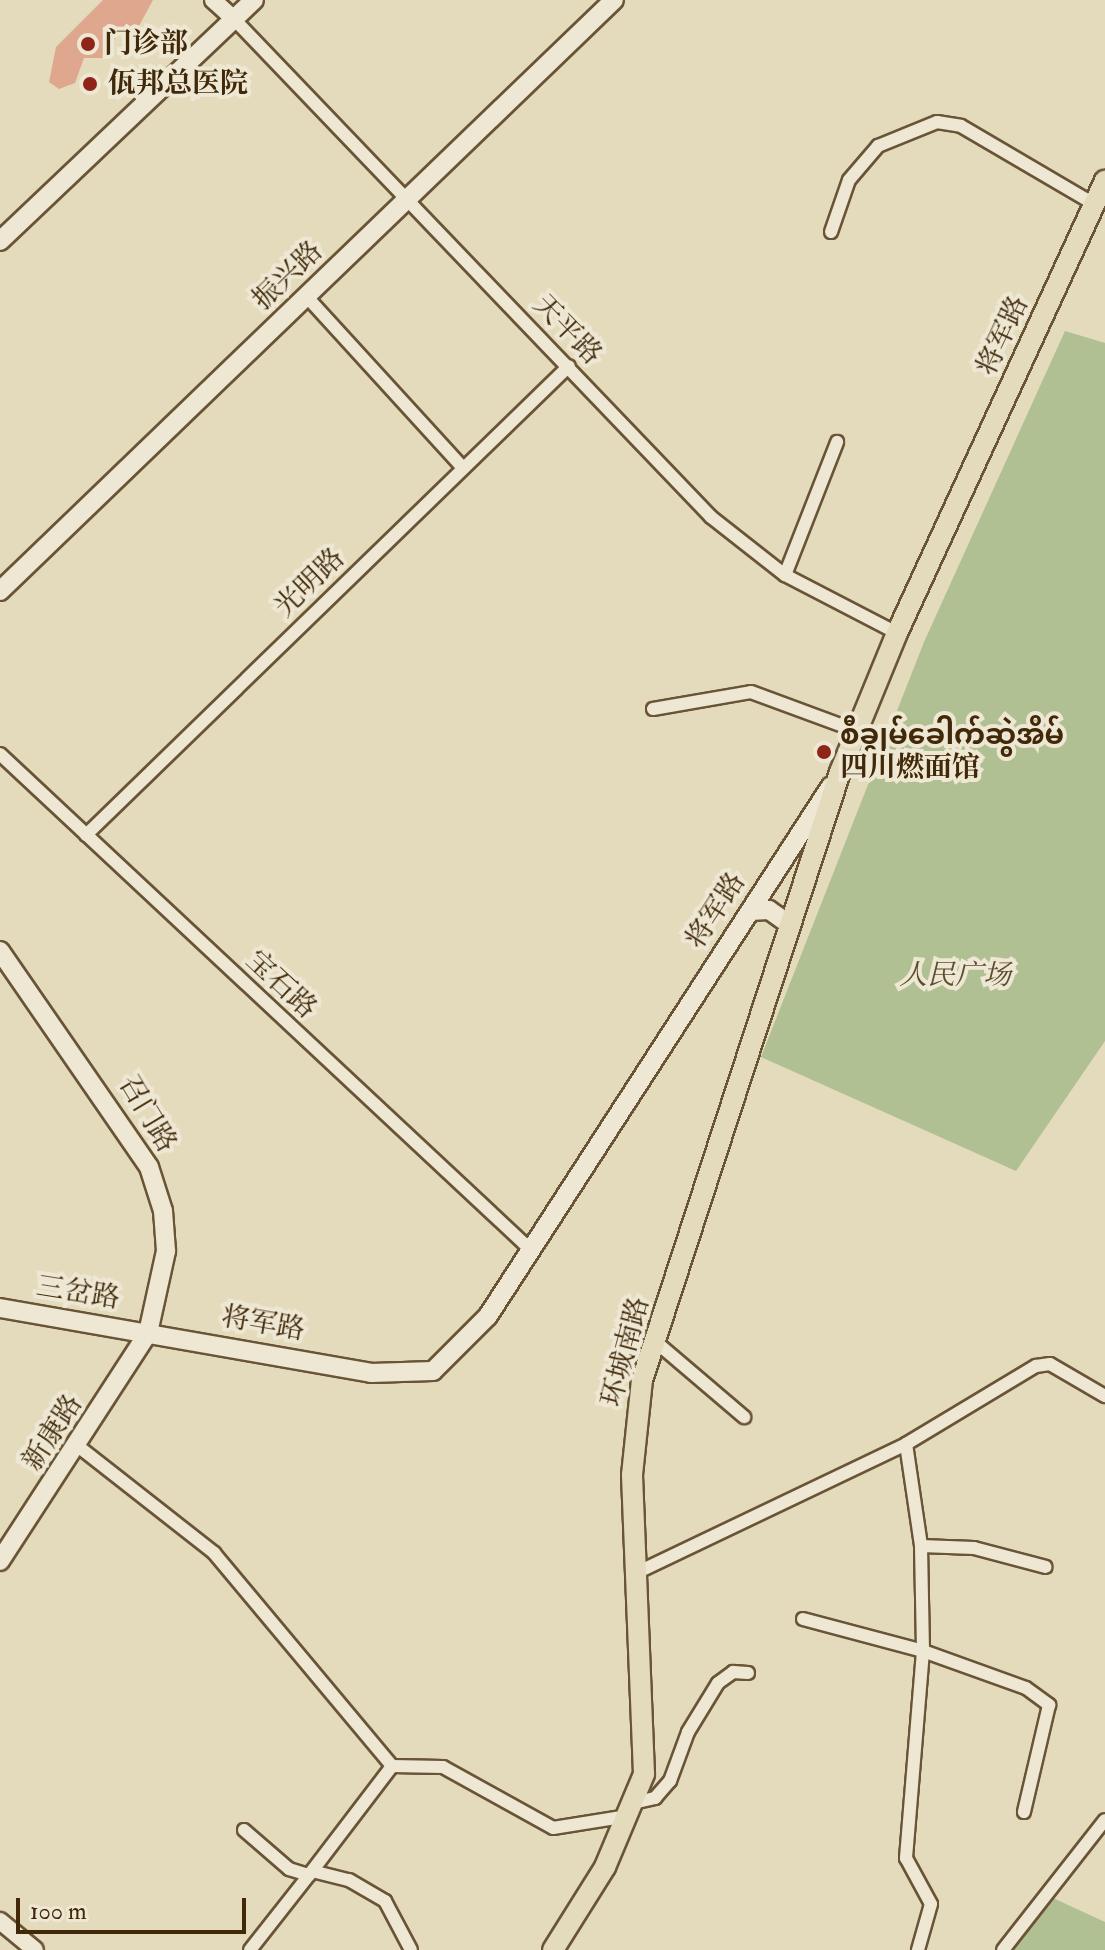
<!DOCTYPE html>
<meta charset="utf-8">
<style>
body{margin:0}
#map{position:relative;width:1105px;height:1950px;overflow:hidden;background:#e4dabc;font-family:"IM FELL Double Pica","Noto Serif SC","Noto Sans Myanmar",serif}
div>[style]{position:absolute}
.green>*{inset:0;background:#b1c093}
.building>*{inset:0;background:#dfa88e}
.roads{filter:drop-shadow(2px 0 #695436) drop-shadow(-2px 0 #695436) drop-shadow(0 2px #695436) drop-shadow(0 -2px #695436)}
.minor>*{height:12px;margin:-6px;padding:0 6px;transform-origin:6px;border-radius:6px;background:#ede7d3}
.tertiary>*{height:16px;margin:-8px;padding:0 8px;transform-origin:8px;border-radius:8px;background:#ede7d3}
.secondary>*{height:18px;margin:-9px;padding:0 9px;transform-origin:9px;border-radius:9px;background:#ede7d3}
.primary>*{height:20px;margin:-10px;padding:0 10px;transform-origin:10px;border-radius:10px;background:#e4dabc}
.dots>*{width:22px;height:22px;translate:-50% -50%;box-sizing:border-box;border:4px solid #ede7d3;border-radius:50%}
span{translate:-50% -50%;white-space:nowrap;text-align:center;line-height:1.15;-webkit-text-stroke:8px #ede7d3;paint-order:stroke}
.poi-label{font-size:28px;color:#402809;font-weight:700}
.left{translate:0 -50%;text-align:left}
.street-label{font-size:28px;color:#402809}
.park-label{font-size:28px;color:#5c4e2c;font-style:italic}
.scale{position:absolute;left:16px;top:1898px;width:230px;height:36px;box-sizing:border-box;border:4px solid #402809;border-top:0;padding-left:10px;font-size:24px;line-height:28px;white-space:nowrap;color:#402809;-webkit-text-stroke:6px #ede7d3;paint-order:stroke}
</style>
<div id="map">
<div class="green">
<div style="clip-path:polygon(1065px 331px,1105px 343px,1105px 1041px,1016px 1171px,761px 1057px,924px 642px)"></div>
<div style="clip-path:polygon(1053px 1898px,1105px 1922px,1105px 1950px,1013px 1950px)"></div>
</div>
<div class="building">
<div style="clip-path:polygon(103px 0,153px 0,139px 26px,118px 29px,108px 58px,84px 58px,75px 83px,59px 89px,49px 82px,56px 47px)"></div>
</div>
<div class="roads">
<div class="minor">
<div style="left:234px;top:19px;width:690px;rotate:46.23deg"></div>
<div style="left:711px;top:517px;width:94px;rotate:38.1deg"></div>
<div style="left:785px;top:575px;width:126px;rotate:27.4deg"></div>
<div style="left:831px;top:232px;width:55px;rotate:-70.9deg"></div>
<div style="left:849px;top:180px;width:45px;rotate:-49.5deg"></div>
<div style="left:878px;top:146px;width:64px;rotate:-22.1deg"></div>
<div style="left:937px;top:122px;width:24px;rotate:9deg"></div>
<div style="left:961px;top:126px;width:154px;rotate:30.4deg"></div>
<div style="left:307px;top:297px;width:231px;rotate:47.6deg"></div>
<div style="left:785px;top:575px;width:143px;rotate:-68.6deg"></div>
<div style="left:653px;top:709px;width:99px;rotate:-9.8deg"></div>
<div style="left:751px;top:692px;width:113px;rotate:20.2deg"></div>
<div style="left:0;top:754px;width:727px;rotate:43.05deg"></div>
<div style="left:86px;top:835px;width:673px;rotate:-44.16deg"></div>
<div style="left:656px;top:1342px;width:116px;rotate:40.4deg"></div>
<div style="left:906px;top:1444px;width:103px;rotate:81.6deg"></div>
<div style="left:921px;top:1546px;width:105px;rotate:88.9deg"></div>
<div style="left:923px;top:1651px;width:208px;rotate:94.7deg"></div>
<div style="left:906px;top:1858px;width:52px;rotate:61.5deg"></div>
<div style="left:931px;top:1904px;width:48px;rotate:105.8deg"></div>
<div style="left:79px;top:1447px;width:172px;rotate:38.1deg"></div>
<div style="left:214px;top:1553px;width:278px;rotate:50.1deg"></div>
<div style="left:921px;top:1546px;width:53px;rotate:2.2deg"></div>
<div style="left:974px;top:1548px;width:74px;rotate:14.8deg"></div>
<div style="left:636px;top:1573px;width:299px;rotate:-25.5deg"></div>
<div style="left:906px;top:1444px;width:152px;rotate:-31deg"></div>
<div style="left:1036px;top:1366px;width:14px;rotate:-8deg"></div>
<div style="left:1050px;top:1364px;width:64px;rotate:30.2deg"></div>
<div style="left:803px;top:1619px;width:124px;rotate:14.9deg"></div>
<div style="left:923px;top:1651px;width:109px;rotate:19.8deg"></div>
<div style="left:1026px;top:1688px;width:29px;rotate:36deg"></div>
<div style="left:1049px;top:1705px;width:110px;rotate:103.2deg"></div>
<div style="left:392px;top:1766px;width:51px;rotate:1.1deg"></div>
<div style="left:443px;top:1767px;width:126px;rotate:29deg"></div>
<div style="left:553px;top:1828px;width:76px;rotate:-9.1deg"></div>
<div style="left:633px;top:1803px;width:23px;rotate:-13deg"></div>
<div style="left:655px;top:1798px;width:23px;rotate:-49deg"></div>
<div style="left:670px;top:1781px;width:52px;rotate:-69.8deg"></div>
<div style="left:688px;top:1732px;width:57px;rotate:-58.5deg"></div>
<div style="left:718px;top:1683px;width:19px;rotate:-36deg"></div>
<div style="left:733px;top:1672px;width:15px;rotate:4deg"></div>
<div style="left:244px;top:1830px;width:60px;rotate:40.9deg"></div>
<div style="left:289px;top:1869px;width:21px;rotate:17deg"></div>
<div style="left:309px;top:1875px;width:137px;rotate:-52.7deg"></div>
<div style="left:316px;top:1872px;width:34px;rotate:14deg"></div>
<div style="left:349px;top:1880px;width:42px;rotate:30.3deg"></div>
<div style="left:385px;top:1901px;width:55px;rotate:62deg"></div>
<div style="left:250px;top:1950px;width:95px;rotate:-51.8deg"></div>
<div style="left:1003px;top:1950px;width:165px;rotate:-51.9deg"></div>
</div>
<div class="tertiary">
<div style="left:213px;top:0;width:28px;rotate:42deg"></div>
<div style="left:0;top:1921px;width:45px;rotate:39.6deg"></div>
</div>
<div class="secondary">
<div style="left:0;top:241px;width:350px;rotate:-43.5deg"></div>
<div style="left:0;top:591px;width:852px;rotate:-43.91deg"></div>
<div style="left:750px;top:911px;width:19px;rotate:-3deg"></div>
<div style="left:769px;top:910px;width:24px;rotate:35deg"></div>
<div style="left:0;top:951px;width:262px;rotate:55.4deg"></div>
<div style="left:149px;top:1167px;width:46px;rotate:72.3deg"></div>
<div style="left:163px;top:1211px;width:40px;rotate:85.7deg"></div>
<div style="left:166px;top:1251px;width:84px;rotate:102.4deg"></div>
<div style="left:148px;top:1333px;width:272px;rotate:123deg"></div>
<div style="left:0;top:1308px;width:377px;rotate:9.9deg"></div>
<div style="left:371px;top:1373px;width:62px;rotate:-1.8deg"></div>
<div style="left:433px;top:1371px;width:78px;rotate:-45deg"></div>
<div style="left:488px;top:1316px;width:631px;rotate:-57.09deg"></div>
</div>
<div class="primary">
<div style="left:553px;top:1950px;width:98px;rotate:-57.9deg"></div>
<div style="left:605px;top:1867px;width:101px;rotate:-67.2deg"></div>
<div style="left:644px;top:1774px;width:299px;rotate:-92.3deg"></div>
<div style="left:632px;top:1475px;width:96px;rotate:-84deg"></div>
<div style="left:642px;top:1380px;width:639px;rotate:-71.96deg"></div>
<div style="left:840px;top:772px;width:150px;rotate:-67.7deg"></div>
<div style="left:897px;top:633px;width:498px;rotate:-65.3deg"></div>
</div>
</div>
<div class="dots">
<div style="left:88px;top:44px;background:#8f2418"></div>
<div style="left:90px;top:84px;background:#8f2418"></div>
<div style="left:824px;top:752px;background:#8f2418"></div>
</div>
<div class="poi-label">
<span class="left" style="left:104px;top:44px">门诊部</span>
<span class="left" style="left:108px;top:84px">佤邦总医院</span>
<span class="left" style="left:840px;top:752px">စီချွမ်ခေါက်ဆွဲအိမ်<br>四川燃面馆</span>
</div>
<div class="street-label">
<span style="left:288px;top:276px;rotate:-44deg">振兴路</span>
<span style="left:567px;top:330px;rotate:46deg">天平路</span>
<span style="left:1003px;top:336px;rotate:-65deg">将军路</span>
<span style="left:310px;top:583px;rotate:-44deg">光明路</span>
<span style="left:716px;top:911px;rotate:-57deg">将军路</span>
<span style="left:281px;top:985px;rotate:43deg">宝石路</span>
<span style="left:147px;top:1114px;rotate:59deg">召门路</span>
<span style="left:78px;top:1293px;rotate:9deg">三岔路</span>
<span style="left:263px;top:1324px;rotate:10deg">将军路</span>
<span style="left:626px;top:1352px;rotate:-75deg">环城南路</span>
<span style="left:53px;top:1433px;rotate:-57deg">新康路</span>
</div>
<div class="park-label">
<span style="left:955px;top:976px">人民广场</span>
</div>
<div class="scale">100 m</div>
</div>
